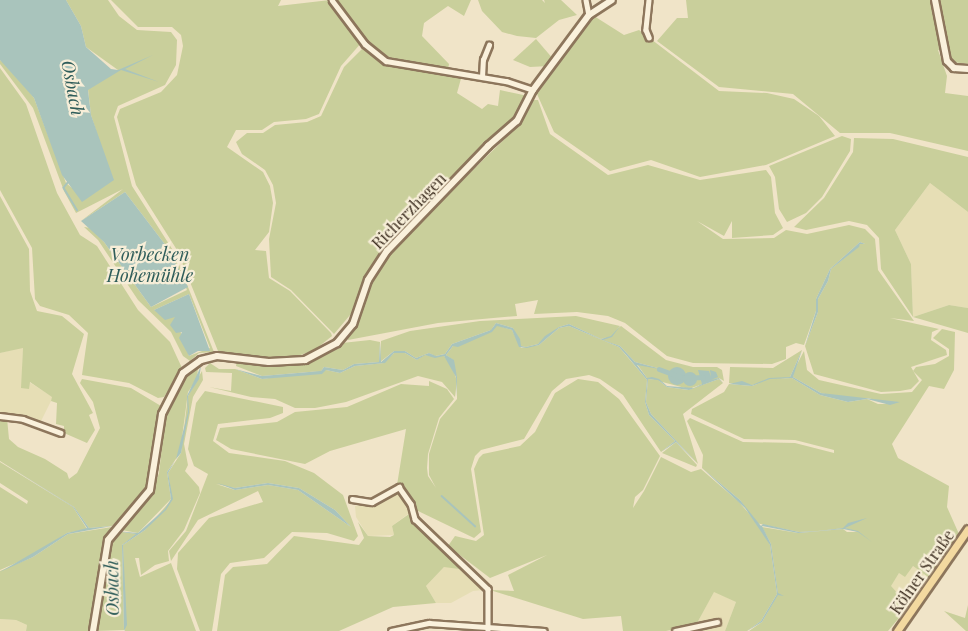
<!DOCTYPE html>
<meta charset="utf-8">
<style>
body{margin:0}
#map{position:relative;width:968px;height:631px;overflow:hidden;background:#f0e4c8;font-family:"Playfair Display",serif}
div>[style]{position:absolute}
.farmland>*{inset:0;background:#e6deb5}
.green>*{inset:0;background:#c9cf9b}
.water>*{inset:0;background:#a9c4bc}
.round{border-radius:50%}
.stream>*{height:1.5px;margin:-0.75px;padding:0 0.75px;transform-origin:0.75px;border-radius:0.75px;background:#a9c4bc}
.canal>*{height:4.5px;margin:-2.25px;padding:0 2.25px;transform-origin:2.25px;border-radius:2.25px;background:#a9c4bc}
.roads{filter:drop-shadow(2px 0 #8d765c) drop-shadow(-2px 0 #8d765c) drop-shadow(0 2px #8d765c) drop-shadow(0 -2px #8d765c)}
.street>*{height:4.5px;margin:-2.25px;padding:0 2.25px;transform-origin:2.25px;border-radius:2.25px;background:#faf1dc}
.secondary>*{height:6px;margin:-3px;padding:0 3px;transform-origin:3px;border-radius:3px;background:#faf1dc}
.primary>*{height:7px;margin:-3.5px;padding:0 3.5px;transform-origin:3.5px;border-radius:3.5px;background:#f3d9a0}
span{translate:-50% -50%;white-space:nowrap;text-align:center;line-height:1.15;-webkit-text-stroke:4.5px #f7eed8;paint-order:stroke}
.street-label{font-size:16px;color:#3d2e20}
.water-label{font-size:18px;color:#2f5d5a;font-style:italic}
</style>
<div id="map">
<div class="farmland">
<div style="clip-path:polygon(930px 183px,968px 212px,968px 308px,949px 305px,913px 317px,911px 264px,895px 230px)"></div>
<div style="clip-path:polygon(23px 347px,22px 387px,29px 388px,29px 382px,53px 397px,40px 423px,0 415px,0 353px)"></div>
<div style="clip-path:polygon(396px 491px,412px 511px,392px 526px,394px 535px,368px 536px,356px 517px,355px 506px,373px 503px)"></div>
<div style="clip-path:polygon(453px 566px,467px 570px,484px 590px,473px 591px,451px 603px,436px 603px,426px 586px,444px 567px)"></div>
<div style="clip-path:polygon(913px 566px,929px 578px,909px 606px,890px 586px,899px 573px)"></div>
<div style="clip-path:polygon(714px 591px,736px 602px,725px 631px,686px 631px,711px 626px,696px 625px)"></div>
<div style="clip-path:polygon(0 619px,16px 620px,27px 625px,26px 631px,0 631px)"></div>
</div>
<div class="green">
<div style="clip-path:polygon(evenodd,66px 0,108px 0,119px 16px,137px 30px,171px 32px,177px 40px,176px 65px,165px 85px,118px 106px,114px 117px,132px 186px,174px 252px,214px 352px,199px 353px,190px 361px,183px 356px,171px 332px,138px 300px,98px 240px,84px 227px,91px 228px,104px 242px,151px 307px,187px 290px,167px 247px,125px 192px,81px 221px,123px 189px,76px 213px,64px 191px,33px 108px,0 64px,0 60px,11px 68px,34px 98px,66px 183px,72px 188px,107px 165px,91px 115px,88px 89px,118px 70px,86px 47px,81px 26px,66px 0,189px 294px,210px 348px,189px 356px,175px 316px,154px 310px,189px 294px)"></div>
<div style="clip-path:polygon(111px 0,281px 0,278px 6px,330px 0,362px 42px,341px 66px,319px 114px,306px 119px,274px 122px,262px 130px,236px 130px,227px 147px,263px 172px,270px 186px,273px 203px,269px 232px,255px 250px,266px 251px,269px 278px,290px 291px,331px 333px,332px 336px,316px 349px,293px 358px,244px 357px,218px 351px,177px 250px,136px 185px,117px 117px,120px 109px,161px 92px,177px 75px,183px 46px,181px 35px,172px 27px,138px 27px)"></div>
<div style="clip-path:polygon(334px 0,471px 0,464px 16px,448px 6px,424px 23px,422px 36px,449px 64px,448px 70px,385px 58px,366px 42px)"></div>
<div style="clip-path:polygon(478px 0,542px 0,545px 3px,544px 0,561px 0,577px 15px,559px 20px,536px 38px,517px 36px,502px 32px,482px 11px)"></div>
<div style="clip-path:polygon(686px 0,933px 0,942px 49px,938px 50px,947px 76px,945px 93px,968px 96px,968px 151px,890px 133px,840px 133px,793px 94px,719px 87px,657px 41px,677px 18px,688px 18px)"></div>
<div style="clip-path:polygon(939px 0,968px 0,968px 64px,952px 62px,949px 57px)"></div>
<div style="clip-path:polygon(594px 16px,624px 35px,639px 30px,719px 91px,767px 93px,794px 99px,819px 116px,835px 136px,766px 165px,700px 177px,651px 160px,610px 171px,554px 132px,537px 94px)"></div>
<div style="clip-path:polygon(536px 39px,554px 60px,549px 66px,530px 67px,513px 60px)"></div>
<div style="clip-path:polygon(363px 48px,396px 66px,462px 75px,457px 93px,482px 109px,488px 104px,498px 106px,500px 90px,528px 96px,515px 120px,480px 150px,386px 248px,370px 270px,356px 308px,334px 334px,291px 290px,271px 277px,269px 239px,276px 203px,273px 185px,265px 170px,242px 154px,236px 142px,247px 133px,263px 133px,275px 125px,307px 122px,321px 116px,344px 67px)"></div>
<div style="clip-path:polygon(0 68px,26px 104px,57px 193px,80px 235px,97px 246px,138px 310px,170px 342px,182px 368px,164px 397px,158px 398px,129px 383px,82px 375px,88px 333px,69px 315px,40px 306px,35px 299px,32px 248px,0 190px)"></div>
<div style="clip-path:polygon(533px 100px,538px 100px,550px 134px,608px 175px,648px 165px,700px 180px,766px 170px,771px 177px,775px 213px,783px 228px,773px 235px,732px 238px,732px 221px,724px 236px,697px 221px,723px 239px,774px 238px,786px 230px,807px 234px,849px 225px,865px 229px,875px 239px,878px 270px,914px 321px,890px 318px,939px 329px,932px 332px,931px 340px,946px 350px,947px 355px,911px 367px,919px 381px,911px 389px,900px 391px,881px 392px,814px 374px,805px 346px,818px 312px,818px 299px,828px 281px,831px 269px,858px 247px,860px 244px,865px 244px,860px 242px,830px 269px,816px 299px,816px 311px,804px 345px,796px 343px,786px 347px,786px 359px,772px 364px,693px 363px,667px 356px,625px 323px,608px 316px,577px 312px,534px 314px,538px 300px,515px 304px,517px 316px,438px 323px,348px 340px,346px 336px,359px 316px,371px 281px,389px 252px,517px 127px)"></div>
<div style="clip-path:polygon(842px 136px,851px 139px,850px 151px,822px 197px,806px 213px,787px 222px,779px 209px,775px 177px,769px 166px)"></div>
<div style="clip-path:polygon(854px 138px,893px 139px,968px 157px,968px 212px,930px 183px,895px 230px,911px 264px,913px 317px,949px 305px,968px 308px,968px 333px,913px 317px,881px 269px,879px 238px,867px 225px,849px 221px,806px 230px,794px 227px,824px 198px,853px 152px)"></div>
<div style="clip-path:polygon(0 196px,29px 249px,30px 291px,37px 311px,62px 316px,84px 334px,72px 374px,93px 413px,89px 415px,95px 430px,87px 443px,64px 433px,64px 426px,56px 424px,57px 403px,51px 401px,52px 397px,30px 382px,29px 389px,21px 388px,23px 348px,0 353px)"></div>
<div style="clip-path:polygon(576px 316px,620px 326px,611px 336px,601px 339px,569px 324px,559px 327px,538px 344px,526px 347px,520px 346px,513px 328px,496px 323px,491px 330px,452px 344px,445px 354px,435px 356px,429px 353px,416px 358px,405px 351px,394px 351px,380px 362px,381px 341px,410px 331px,480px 321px)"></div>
<div style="clip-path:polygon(496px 325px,512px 330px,521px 348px,539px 345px,559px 328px,569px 326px,619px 347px,647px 380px,645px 402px,649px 415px,675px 441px,661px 452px,623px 395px,600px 379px,589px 375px,566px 379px,552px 391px,524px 439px,481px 450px,475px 456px,471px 469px,481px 532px,474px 538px,416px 510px,397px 485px,406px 429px,330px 451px,305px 464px,231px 449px,216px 440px,220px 428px,277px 422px,295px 412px,347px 407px,401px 384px,429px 386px,429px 381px,447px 389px,454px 399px,439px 418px,428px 454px,427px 468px,428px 476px,436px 488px,429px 475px,429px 454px,440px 419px,457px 399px,457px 377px,453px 369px,457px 381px,455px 397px,442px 382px,418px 376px,346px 402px,315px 408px,295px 408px,275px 399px,251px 397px,209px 387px,231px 391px,232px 373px,206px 372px,205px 368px,210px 363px,219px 369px,235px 369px,262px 379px,326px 370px,340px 373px,355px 366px,384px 363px,394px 353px,405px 353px,417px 360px,424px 355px,444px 356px,452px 366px,453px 360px,446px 355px,453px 346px,486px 334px)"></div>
<div style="clip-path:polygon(621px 326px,666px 360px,693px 367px,717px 367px,722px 370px,724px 381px,719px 378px,689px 389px,647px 378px,637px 364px,665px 370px,635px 362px,620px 346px,602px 340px)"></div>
<div style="clip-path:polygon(942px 329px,955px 332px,954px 370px,944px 389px,929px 386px,892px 444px,898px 458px,949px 486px,947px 507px,959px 534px,928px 577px,913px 566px,905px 577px,899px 573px,891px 586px,909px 606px,888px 631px,749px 631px,762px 622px,778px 594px,771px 544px,762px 527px,798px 533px,843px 529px,847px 532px,858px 532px,844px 528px,867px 518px,844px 528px,818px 531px,799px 532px,756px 523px,740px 500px,702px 468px,703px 455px,687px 421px,690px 418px,743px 442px,795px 443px,834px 453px,834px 450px,795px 440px,744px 439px,691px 414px,692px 409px,724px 392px,729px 384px,752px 386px,770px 379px,792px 378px,820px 395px,848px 402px,867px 399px,878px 404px,890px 404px,868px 398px,848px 399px,821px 393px,793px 377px,794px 370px,804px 351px,807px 370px,819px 380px,881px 394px,912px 392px,922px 380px,913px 371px,916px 367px,935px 364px,949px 356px,949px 349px,933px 338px)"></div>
<div style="clip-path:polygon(370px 340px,380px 342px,379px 362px,354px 364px,343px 370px,324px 367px,321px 371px,262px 376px,236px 366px,237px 361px,304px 363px,342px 343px)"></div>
<div style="clip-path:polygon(802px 350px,790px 377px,752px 385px,729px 383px,730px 367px,773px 368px)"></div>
<div style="clip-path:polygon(198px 367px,197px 379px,188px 392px,180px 453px,167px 472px,171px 499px,138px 533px,116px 529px,151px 496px,159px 473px,166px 411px,184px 376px)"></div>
<div style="clip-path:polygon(202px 371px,203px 380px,193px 397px,184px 444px,188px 465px,185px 471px,199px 487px,200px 493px,184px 530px,168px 551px,169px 561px,155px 565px,141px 575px,139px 558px,135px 558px,140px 577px,171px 563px,196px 631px,125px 631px,123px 545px,145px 530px,172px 499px,168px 473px,181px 453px,188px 396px)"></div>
<div style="clip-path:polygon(82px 379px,131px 388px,161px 406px,145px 493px,112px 526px,89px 528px,74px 507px,0 461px,0 418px,7px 418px,9px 439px,18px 447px,45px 459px,67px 473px,69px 479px,77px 473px,100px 428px,93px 402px,80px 383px)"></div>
<div style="clip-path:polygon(578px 379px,598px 382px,619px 399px,660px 456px,643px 490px,635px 497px,633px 508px,644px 491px,661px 457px,691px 472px,701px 469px,739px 502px,764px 531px,770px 545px,777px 594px,761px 621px,747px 631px,725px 631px,736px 602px,714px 592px,696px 625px,666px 631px,623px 631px,621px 616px,583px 619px,490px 590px,514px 591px,508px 575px,547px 555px,490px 578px,448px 546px,455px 536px,476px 541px,484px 535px,474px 469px,479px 458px,483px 454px,520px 446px,535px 432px,555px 393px)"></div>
<div style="clip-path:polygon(648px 379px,658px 380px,667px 387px,688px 390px,719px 379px,723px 383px,683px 414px,698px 464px,651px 414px,646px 402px)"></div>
<div style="clip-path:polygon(evenodd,205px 391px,283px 407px,283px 413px,270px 418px,218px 424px,213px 441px,229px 453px,285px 461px,314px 473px,343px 495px,358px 536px,354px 541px,327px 533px,292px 532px,264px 558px,230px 563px,221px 574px,212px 631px,200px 631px,177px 569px,178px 553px,209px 518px,263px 502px,258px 491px,198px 520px,171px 561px,169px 551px,186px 531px,208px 474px,194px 466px,188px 449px,196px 403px,205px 391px,268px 483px,299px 488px,335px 510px,351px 527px,298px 490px,268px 485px,235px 490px,216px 484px,235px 488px,268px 483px)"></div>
<div style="clip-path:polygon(676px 442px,697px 465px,696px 467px,662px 453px)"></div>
<div style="clip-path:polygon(0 462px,73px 507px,87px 529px,67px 533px,32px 556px,0 570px,0 487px,27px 504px,28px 501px,0 483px)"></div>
<div style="clip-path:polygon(409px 514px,419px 529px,467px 570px,444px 567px,426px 586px,436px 603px,393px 607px,339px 631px,217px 631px,225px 575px,233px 567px,267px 564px,294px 536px,359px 545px,364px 538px,358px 522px,368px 536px,390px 537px,394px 535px,392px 526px)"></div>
<div style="clip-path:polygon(112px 527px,100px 559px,90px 631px,26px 631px,27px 625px,16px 620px,0 619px,0 571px,33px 557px,68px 534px)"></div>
<div style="clip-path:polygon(115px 531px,137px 534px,122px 545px,124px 630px,95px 631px,107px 551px)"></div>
<div style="clip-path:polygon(968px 605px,968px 631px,966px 631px,944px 611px,965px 618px)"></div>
</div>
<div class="water">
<div style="clip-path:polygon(0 0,66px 0,81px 26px,86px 47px,111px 69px,118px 70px,153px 55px,125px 69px,159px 82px,121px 70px,88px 90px,91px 115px,114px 180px,82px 202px,62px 175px,34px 98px,0 60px)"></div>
<div style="clip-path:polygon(125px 192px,167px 247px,188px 287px,151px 307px,104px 242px,81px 221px)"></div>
<div style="clip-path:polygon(860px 242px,865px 244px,860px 244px,859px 247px,831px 269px,828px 281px,818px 299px,818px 312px,805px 346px,816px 311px,816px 299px,830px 269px)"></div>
<div style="clip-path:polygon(189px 294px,210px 351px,198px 351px,189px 356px,179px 338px,182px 332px,176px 333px,170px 325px,175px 317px,165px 320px,154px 310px)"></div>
<div style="clip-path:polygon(496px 323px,513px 328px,520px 339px,521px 346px,526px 347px,538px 344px,545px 336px,559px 327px,569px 324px,601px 339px,611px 336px,620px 326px,612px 337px,603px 340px,620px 346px,635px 362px,665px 370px,637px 365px,647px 378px,652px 377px,659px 379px,667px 386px,694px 388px,702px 384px,698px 370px,709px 371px,711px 377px,710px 370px,716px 372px,718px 377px,711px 380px,719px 378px,723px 383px,719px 379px,689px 390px,667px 387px,658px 380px,648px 379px,646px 402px,651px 414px,698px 464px,676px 442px,661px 452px,675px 441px,649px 415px,645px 402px,647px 380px,627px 356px,619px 347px,569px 326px,559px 328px,539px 345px,527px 348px,519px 347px,512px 330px,497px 326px,492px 332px,458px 347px,453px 346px,446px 355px,454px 360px,457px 377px,456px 397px,456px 377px,444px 356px,435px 358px,425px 355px,417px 360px,405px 353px,394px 353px,385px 363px,355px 366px,340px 373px,326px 370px,322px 374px,262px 379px,235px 369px,262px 376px,321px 371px,324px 367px,343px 370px,354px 364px,379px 362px,380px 342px,381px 362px,394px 351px,405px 351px,416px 358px,429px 353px,436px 356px,445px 354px,452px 344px,491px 330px)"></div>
<div style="clip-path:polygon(802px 350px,793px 377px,821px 393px,900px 402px,890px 405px,867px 399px,848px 402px,820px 395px,792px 378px,770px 379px,752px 386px,729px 384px,742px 381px,752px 385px,769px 378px,790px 377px)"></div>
<div style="clip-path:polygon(201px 366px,199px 379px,188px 396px,189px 412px,181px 453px,176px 459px,188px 412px,187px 396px)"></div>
<div class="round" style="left:668px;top:367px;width:18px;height:18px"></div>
<div class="round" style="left:683px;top:372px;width:14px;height:14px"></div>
<div style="clip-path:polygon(0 461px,74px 507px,89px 528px,112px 526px,68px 534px,33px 557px,0 572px,67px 533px,87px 528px,73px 507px)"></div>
<div style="clip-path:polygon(175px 461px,168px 473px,173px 499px,166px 510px,145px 530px,123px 545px,127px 625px,124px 631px,122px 545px,136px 534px,115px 531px,138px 533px,165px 509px,171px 499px,167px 472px)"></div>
<div style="clip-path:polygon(702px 468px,740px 500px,761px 526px,763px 524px,799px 532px,818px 531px,843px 528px,848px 523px,867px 518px,845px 528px,858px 531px,872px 542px,858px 532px,843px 529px,798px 533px,762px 526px,771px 544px,778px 593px,784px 596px,778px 595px,762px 622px,747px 631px,761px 621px,777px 594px,770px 545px,745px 508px)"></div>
<div style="clip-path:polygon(217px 483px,235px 488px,268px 483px,299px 488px,335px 510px,351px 527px,298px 490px,268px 485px,235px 490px)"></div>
</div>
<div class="stream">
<div style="left:68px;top:183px;width:6px;rotate:129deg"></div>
<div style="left:64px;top:188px;width:26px;rotate:59deg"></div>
<div style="left:442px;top:496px;width:45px;rotate:42.3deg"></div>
</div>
<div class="canal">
<div style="left:659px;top:369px;width:27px;rotate:20deg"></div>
<div style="left:684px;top:378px;width:19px;rotate:-3deg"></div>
</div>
<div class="roads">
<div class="street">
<div style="left:332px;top:0;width:55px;rotate:53.1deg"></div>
<div style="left:365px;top:44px;width:27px;rotate:39deg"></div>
<div style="left:386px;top:61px;width:122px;rotate:9.5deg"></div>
<div style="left:506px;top:81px;width:28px;rotate:18deg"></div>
<div style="left:586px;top:0;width:15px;rotate:79deg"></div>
<div style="left:649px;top:0;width:30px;rotate:96deg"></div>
<div style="left:646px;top:30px;width:8px;rotate:67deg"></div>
<div style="left:482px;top:77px;width:17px;rotate:-87deg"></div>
<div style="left:483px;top:60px;width:16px;rotate:-68deg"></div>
<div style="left:0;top:416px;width:23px;rotate:7deg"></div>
<div style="left:23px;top:419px;width:40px;rotate:20.2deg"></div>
<div style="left:352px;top:499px;width:20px;rotate:9deg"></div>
<div style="left:372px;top:502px;width:31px;rotate:-29deg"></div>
<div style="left:399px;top:487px;width:21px;rotate:55deg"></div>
<div style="left:411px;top:504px;width:16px;rotate:75deg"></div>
<div style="left:415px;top:519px;width:101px;rotate:43.8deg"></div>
<div style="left:488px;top:589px;width:42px;rotate:90deg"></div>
<div style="left:391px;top:631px;width:39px;rotate:-12deg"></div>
<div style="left:429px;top:623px;width:115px;rotate:4deg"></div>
<div style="left:675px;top:631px;width:43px;rotate:-12.1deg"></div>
</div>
<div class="secondary">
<div style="left:935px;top:0;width:62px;rotate:78.9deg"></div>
<div style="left:947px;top:61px;width:10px;rotate:45deg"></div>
<div style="left:954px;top:68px;width:14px;rotate:4deg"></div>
<div style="left:93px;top:631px;width:92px;rotate:-80.6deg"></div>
<div style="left:108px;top:540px;width:65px;rotate:-50deg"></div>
<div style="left:150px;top:490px;width:77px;rotate:-81deg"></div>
<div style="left:162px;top:414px;width:46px;rotate:-62.9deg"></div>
<div style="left:183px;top:373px;width:22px;rotate:-36deg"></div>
<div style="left:201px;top:360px;width:16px;rotate:-14deg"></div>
<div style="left:217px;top:356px;width:52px;rotate:6.6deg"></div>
<div style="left:269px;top:362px;width:36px;rotate:-3deg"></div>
<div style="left:305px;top:360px;width:36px;rotate:-28deg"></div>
<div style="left:337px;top:343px;width:25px;rotate:-50deg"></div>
<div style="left:353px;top:324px;width:46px;rotate:-71.2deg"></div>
<div style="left:368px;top:280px;width:35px;rotate:-57deg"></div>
<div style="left:387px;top:251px;width:146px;rotate:-46.1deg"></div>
<div style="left:488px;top:146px;width:38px;rotate:-41deg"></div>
<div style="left:517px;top:121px;width:35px;rotate:-63deg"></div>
<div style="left:533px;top:90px;width:94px;rotate:-53.3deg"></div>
<div style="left:589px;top:15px;width:27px;rotate:-33deg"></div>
</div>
<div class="primary">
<div style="left:897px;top:631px;width:124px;rotate:-55.2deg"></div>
</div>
</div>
<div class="street-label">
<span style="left:409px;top:211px;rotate:-46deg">Richerzhagen</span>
<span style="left:922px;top:572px;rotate:-55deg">Kölner Straße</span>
</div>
<div class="water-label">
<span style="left:73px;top:88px;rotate:79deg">Osbach</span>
<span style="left:150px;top:265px">Vorbecken<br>Hohemühle</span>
<span style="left:112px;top:588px;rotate:-91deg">Osbach</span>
</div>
</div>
